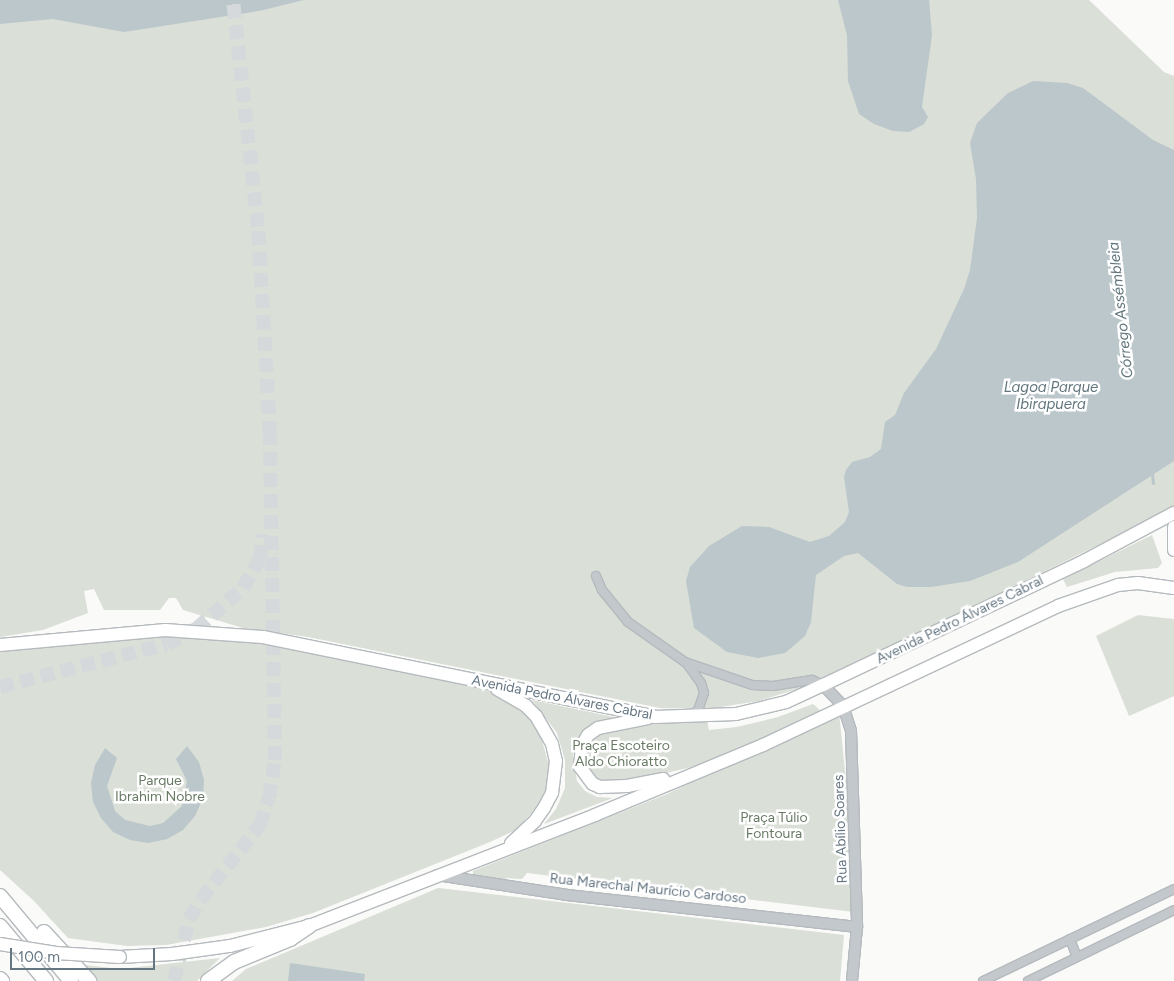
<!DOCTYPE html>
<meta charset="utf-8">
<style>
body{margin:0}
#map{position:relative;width:1174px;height:981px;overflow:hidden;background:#fafaf8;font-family:Figtree,sans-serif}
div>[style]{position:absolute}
.green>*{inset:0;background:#dadfd7}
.water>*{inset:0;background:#bbc7cb}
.stream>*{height:3px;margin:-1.5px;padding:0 1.5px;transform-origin:1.5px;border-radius:1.5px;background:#bbc7cb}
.trunk-tunnel>*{height:14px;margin-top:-7px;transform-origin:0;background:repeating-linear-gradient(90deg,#d5d9db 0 14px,transparent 0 21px)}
.roads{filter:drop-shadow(1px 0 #b5babe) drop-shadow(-1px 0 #b5babe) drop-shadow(0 1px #b5babe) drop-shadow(0 -1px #b5babe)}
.minor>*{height:8px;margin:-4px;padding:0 4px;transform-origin:4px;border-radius:4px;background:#c3c8cc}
.tertiary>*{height:10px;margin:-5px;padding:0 5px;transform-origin:5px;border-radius:5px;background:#c3c8cc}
.primary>*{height:12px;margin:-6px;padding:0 6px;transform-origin:6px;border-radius:6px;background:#fff}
.trunk>*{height:14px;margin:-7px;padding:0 7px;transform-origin:7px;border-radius:7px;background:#fff}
.bridges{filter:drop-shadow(1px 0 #b5babe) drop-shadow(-1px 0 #b5babe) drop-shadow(0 1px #b5babe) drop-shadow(0 -1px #b5babe)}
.primary-bridge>*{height:12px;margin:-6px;padding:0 6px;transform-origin:6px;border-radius:6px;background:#fff}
span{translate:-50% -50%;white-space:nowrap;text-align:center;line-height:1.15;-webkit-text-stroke:5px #fff;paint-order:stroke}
.street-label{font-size:14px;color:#657683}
.park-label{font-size:14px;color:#687a64}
.water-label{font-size:15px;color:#60757c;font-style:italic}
.scale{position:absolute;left:10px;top:948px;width:145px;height:22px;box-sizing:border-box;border:2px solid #657683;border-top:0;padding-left:6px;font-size:15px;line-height:18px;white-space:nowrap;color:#657683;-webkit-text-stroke:4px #fff;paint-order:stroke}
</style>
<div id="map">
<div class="green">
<div style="clip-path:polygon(0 0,1089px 0,1164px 72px,1174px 76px,1174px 508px,816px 683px,759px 701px,708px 709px,660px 708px,308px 637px,243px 628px,183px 610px,176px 598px,169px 598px,160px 610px,104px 610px,94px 589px,84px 591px,88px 613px,43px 630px,0 637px)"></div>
<div style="clip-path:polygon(1152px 535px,1162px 563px,1158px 568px,1115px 572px,1067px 587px,1063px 579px)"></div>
<div style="clip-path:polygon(1138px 615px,1174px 619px,1174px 696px,1129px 716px,1096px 636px)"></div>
<div style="clip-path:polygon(163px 634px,260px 642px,479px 687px,498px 694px,531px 719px,540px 733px,549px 766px,548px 784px,541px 802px,516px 830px,490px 842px,313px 913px,266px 927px,166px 945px,127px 946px,68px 938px,33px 900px,0 870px,0 647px)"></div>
<div style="clip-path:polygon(532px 700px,614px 717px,586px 729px,573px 754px,577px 781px,585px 791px,597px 797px,613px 798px,544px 824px,556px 809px,565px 788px,565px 760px,557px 733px)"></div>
<div style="clip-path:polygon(813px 704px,821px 711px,763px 740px,692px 767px,627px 782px,601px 783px,585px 767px,588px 741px,597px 732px,657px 721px,707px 719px,709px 730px,737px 727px,778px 717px)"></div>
<div style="clip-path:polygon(839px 711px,853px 851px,854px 912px,527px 873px,522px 879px,506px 878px,505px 881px,473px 877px,473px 871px,667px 794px)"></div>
<div style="clip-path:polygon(438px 888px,844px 935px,840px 981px,232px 981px,246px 969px)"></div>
<div style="clip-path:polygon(220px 958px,197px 981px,96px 981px,86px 965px,120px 969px)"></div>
</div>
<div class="water">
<div style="clip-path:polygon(0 0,304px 0,259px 11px,124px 32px,53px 19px,0 24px)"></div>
<div style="clip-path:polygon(838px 0,929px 0,932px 35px,922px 107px,928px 117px,924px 124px,909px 132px,893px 131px,874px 124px,859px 114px,848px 81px,847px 35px)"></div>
<div style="clip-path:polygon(1033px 81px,1067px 83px,1083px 88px,1153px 140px,1174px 150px,1174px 461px,1018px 562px,970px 581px,931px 587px,907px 587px,897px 584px,858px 553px,844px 556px,816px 575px,811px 622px,805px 636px,785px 653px,758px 658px,727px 652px,694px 628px,686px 581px,690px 567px,709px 546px,742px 526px,769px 527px,810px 542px,829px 536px,845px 522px,849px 512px,844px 477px,846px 470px,852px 462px,870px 457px,881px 449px,885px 422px,895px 415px,904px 393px,936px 349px,964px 289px,970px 270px,977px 218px,976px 179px,970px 143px,977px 123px,1008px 93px)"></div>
<div style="clip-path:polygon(187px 746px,199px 762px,204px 780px,203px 798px,195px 816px,183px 830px,167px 839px,148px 843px,130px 840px,113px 832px,101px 818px,93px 802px,91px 783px,95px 765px,105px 748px,117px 758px,107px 786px,115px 811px,125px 820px,150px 826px,163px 823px,182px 806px,187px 781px,176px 759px)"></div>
<div style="clip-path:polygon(290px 963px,365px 974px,364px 981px,288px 981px)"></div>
</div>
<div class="stream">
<div style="left:1152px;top:474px;width:9px;rotate:84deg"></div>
</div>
<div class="trunk-tunnel">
<div style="left:0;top:687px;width:172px;rotate:-14.4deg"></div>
<div style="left:167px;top:644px;width:33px;rotate:-27deg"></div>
<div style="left:196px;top:629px;width:62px;rotate:-41.1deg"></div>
<div style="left:243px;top:588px;width:34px;rotate:-60deg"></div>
<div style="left:260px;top:559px;width:25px;rotate:-85deg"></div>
<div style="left:174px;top:981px;width:64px;rotate:-76.4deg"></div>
<div style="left:189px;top:919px;width:23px;rotate:-59deg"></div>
<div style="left:201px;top:899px;width:95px;rotate:-51.4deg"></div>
<div style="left:260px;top:825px;width:28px;rotate:-72deg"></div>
<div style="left:269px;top:798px;width:38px;rotate:-81deg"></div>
<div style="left:275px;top:760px;width:325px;rotate:-90.9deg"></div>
<div style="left:270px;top:435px;width:106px;rotate:-93.2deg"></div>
<div style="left:264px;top:329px;width:102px;rotate:-93.4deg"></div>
<div style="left:258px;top:227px;width:228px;rotate:-96.3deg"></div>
</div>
<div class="roads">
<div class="minor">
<div style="left:596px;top:576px;width:15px;rotate:67deg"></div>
<div style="left:602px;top:590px;width:41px;rotate:50.9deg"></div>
<div style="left:628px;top:622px;width:70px;rotate:35.1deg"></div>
<div style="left:685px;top:662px;width:71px;rotate:18.9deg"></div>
<div style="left:752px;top:685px;width:21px;rotate:3deg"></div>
<div style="left:773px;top:686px;width:39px;rotate:-9deg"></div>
<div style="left:812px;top:680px;width:12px;rotate:24deg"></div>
<div style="left:688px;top:665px;width:22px;rotate:54deg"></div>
<div style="left:701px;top:683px;width:10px;rotate:73deg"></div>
<div style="left:704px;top:693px;width:18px;rotate:109deg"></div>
<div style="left:698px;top:710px;width:8px;rotate:140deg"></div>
<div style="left:1070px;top:939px;width:19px;rotate:69deg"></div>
<div style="left:983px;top:981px;width:212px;rotate:-25.7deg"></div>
<div style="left:1028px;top:981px;width:162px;rotate:-25.9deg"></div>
</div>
<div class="tertiary">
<div style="left:823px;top:685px;width:29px;rotate:46deg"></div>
<div style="left:843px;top:706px;width:26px;rotate:72deg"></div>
<div style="left:851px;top:731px;width:196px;rotate:88.2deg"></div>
<div style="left:857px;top:927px;width:54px;rotate:95.3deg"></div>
<div style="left:437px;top:875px;width:132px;rotate:8.7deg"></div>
<div style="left:567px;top:895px;width:292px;rotate:6.3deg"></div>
</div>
<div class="primary">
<div style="left:1174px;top:527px;width:23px;rotate:90deg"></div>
<div style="left:0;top:645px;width:166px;rotate:-5.2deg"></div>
<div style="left:165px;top:630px;width:98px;rotate:4.1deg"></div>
<div style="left:263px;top:637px;width:400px;rotate:11.5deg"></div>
<div style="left:655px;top:717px;width:81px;rotate:-2.1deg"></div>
<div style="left:736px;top:714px;width:51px;rotate:-13.5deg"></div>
<div style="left:786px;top:702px;width:41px;rotate:-24.7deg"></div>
<div style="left:823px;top:685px;width:289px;rotate:-25.4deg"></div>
<div style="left:1084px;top:561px;width:102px;rotate:-28.1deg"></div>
<div style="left:497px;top:689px;width:34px;rotate:30deg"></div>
<div style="left:526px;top:706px;width:14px;rotate:45deg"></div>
<div style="left:536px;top:716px;width:32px;rotate:60deg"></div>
<div style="left:552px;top:744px;width:17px;rotate:77deg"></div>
<div style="left:556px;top:761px;width:32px;rotate:97deg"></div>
<div style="left:552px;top:793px;width:17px;rotate:118deg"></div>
<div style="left:544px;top:808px;width:16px;rotate:125deg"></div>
<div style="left:535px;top:821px;width:33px;rotate:137deg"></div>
<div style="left:648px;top:718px;width:51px;rotate:168.7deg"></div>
<div style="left:598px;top:728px;width:12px;rotate:145deg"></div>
<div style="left:588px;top:735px;width:12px;rotate:121deg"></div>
<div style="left:582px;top:745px;width:22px;rotate:95deg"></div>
<div style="left:580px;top:767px;width:21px;rotate:53deg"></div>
<div style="left:593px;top:784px;width:8px;rotate:23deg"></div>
<div style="left:600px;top:787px;width:27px;rotate:-2deg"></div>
<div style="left:627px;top:786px;width:37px;rotate:-11deg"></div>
<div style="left:120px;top:957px;width:52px;rotate:-3.3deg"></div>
<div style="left:172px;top:954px;width:59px;rotate:-7.9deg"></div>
<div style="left:230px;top:946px;width:81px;rotate:-14.2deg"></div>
<div style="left:309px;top:926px;width:307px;rotate:-21.2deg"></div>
<div style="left:595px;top:815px;width:182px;rotate:-22.6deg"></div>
<div style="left:763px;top:745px;width:326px;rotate:-25.2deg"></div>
<div style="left:1058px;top:606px;width:64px;rotate:-19.3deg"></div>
<div style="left:1118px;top:585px;width:20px;rotate:-6deg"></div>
<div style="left:1138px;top:583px;width:36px;rotate:8deg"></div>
</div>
<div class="trunk">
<div style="left:0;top:896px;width:111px;rotate:50.1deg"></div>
<div style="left:0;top:926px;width:72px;rotate:50.1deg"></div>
<div style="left:44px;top:932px;width:67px;rotate:47.4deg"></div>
<div style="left:0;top:979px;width:3px;rotate:45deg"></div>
<div style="left:208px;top:981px;width:32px;rotate:-36deg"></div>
<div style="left:234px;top:962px;width:61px;rotate:-22.3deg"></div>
<div style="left:290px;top:939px;width:23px;rotate:-34deg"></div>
</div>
</div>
<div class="bridges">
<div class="primary-bridge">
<div style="left:0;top:944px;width:57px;rotate:9.1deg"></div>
<div style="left:56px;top:953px;width:64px;rotate:3.6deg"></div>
</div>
</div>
<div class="street-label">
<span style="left:960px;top:620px;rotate:-26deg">Avenida Pedro Álvares Cabral</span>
<span style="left:562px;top:698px;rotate:11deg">Avenida Pedro Álvares Cabral</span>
<span style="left:841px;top:829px;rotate:-92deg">Rua Abílio Soares</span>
<span style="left:648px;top:889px;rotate:6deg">Rua Marechal Maurício Cardoso</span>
</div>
<div class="park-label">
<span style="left:621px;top:754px">Praça Escoteiro<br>Aldo Chioratto</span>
<span style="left:160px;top:789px">Parque<br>Ibrahim Nobre</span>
<span style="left:774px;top:826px">Praça Túlio<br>Fontoura</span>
</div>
<div class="water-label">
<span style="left:1121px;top:310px;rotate:-96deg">Córrego Assémbleia</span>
<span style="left:1051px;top:396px">Lagoa Parque<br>Ibirapuera</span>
</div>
<div class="scale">100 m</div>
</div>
